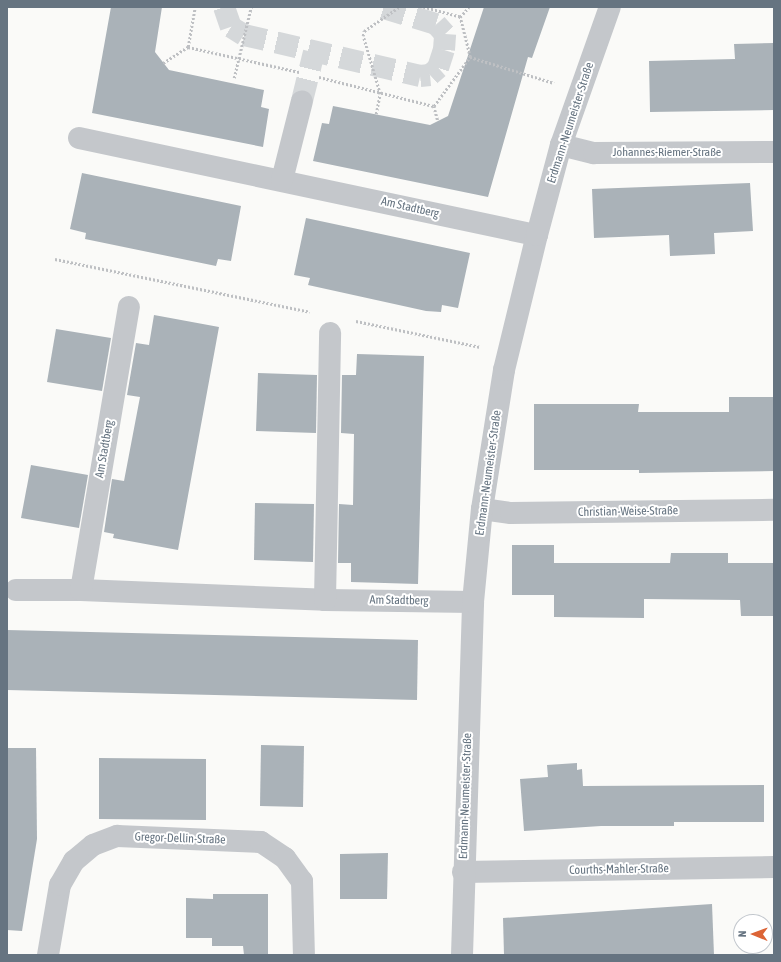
<!DOCTYPE html>
<meta charset="utf-8">
<style>
body{margin:0}
#map{position:relative;width:781px;height:962px;overflow:hidden;background:#fafaf8;font-family:"Asap Condensed",sans-serif}
div>[style]{position:absolute}
.building>*{inset:0;background:#aab2b8}
.street-tunnel>*{height:22px;margin-top:-11px;transform-origin:0;background:repeating-linear-gradient(90deg,#d5d8da 0 22px,transparent 0 33px)}
.path>*{height:2.5px;margin-top:-1.25px;transform-origin:0;background:repeating-linear-gradient(90deg,#bec0c3 0 2px,transparent 0 4px)}
.street>*{height:22px;margin:-11px;padding:0 11px;transform-origin:11px;border-radius:11px;background:#c4c7cb}
span{translate:-50% -50%;white-space:nowrap;text-align:center;line-height:1.15;-webkit-text-stroke:4px #fff;paint-order:stroke}
.street-label{font-size:12px;color:#667481}
.frame{position:absolute;inset:0;border:8px solid #667481;pointer-events:none}
.north{position:absolute;left:733px;top:914px;width:40px;height:40px;box-sizing:border-box;background:#fff;border:1px solid #c2c7cd;border-radius:50%;rotate:271deg;font-size:11px;font-weight:700;line-height:16px;text-align:center;color:#667481}
.north::after{content:'';display:block;margin:auto;width:14px;height:18px;background:#dc6436;clip-path:polygon(50% 0,100% 100%,50% 72%,0 100%)}
</style>
<div id="map">
<div class="building">
<div style="clip-path:polygon(111px 7px,162px 7px,155px 52px,169px 70px,264px 90px,261px 107px,269px 109px,263px 147px,92px 113px)"></div>
<div style="clip-path:polygon(484px 7px,550px 7px,532px 58px,528px 57px,488px 197px,313px 161px,322px 123px,329px 124px,333px 106px,430px 125px,448px 116px)"></div>
<div style="clip-path:polygon(774px 43px,774px 110px,650px 112px,649px 61px,735px 59px,734px 44px)"></div>
<div style="clip-path:polygon(82px 173px,241px 206px,231px 261px,218px 259px,216px 266px,85px 239px,86px 233px,70px 229px)"></div>
<div style="clip-path:polygon(750px 183px,753px 231px,714px 233px,715px 254px,670px 256px,669px 235px,594px 238px,592px 189px)"></div>
<div style="clip-path:polygon(306px 218px,470px 253px,458px 308px,442px 305px,441px 312px,426px 311px,308px 285px,310px 278px,294px 275px)"></div>
<div style="clip-path:polygon(154px 315px,219px 327px,178px 550px,113px 538px,114px 534px,104px 532px,112px 479px,124px 481px,140px 397px,127px 395px,136px 343px,149px 345px)"></div>
<div style="clip-path:polygon(56px 329px,111px 338px,102px 391px,47px 382px)"></div>
<div style="clip-path:polygon(357px 354px,424px 356px,418px 584px,351px 582px,351px 563px,338px 563px,339px 504px,353px 505px,354px 434px,341px 433px,342px 375px,356px 375px)"></div>
<div style="clip-path:polygon(258px 373px,317px 375px,316px 433px,256px 431px)"></div>
<div style="clip-path:polygon(729px 397px,774px 397px,774px 471px,639px 473px,639px 470px,534px 470px,534px 404px,639px 404px,638px 412px,729px 412px)"></div>
<div style="clip-path:polygon(31px 465px,88px 475px,79px 528px,21px 518px)"></div>
<div style="clip-path:polygon(255px 503px,314px 504px,313px 562px,254px 560px)"></div>
<div style="clip-path:polygon(512px 545px,554px 545px,554px 563px,670px 563px,671px 553px,728px 553px,728px 563px,774px 563px,774px 616px,741px 616px,740px 600px,644px 599px,644px 618px,554px 617px,554px 595px,512px 595px)"></div>
<div style="clip-path:polygon(7px 630px,418px 640px,417px 700px,7px 690px)"></div>
<div style="clip-path:polygon(261px 745px,304px 746px,303px 807px,260px 806px)"></div>
<div style="clip-path:polygon(7px 748px,36px 748px,37px 839px,22px 931px,7px 930px)"></div>
<div style="clip-path:polygon(99px 758px,206px 759px,206px 820px,99px 819px)"></div>
<div style="clip-path:polygon(577px 763px,577px 770px,582px 769px,583px 786px,764px 785px,764px 822px,674px 822px,674px 826px,601px 826px,524px 831px,520px 779px,548px 777px,547px 765px)"></div>
<div style="clip-path:polygon(388px 853px,387px 899px,340px 899px,340px 854px)"></div>
<div style="clip-path:polygon(213px 894px,268px 894px,268px 955px,244px 955px,243px 946px,212px 946px,212px 938px,186px 938px,186px 898px,213px 899px)"></div>
<div style="clip-path:polygon(712px 904px,714px 955px,504px 955px,503px 918px)"></div>
</div>
<div class="street-tunnel">
<div style="left:224px;top:7px;width:21px;rotate:71deg"></div>
<div style="left:231px;top:27px;width:15px;rotate:32deg"></div>
<div style="left:244px;top:35px;width:181px;rotate:13.1deg"></div>
<div style="left:420px;top:76px;width:10px;rotate:-6deg"></div>
<div style="left:430px;top:75px;width:11px;rotate:-41deg"></div>
<div style="left:438px;top:68px;width:19px;rotate:-72deg"></div>
<div style="left:444px;top:50px;width:16px;rotate:-86deg"></div>
<div style="left:445px;top:34px;width:13px;rotate:-132deg"></div>
<div style="left:436px;top:24px;width:59px;rotate:-163.1deg"></div>
<div style="left:302px;top:101px;width:50px;rotate:-76.2deg"></div>
</div>
<div class="path">
<div style="left:460px;top:17px;width:13px;rotate:-48deg"></div>
<div style="left:188px;top:47px;width:114px;rotate:12.7deg"></div>
<div style="left:470px;top:57px;width:88px;rotate:17.2deg"></div>
<div style="left:163px;top:63px;width:30px;rotate:-33deg"></div>
<div style="left:188px;top:47px;width:41px;rotate:-80.1deg"></div>
<div style="left:319px;top:77px;width:119px;rotate:14.2deg"></div>
<div style="left:434px;top:106px;width:61px;rotate:-53.7deg"></div>
<div style="left:470px;top:57px;width:41px;rotate:-104deg"></div>
<div style="left:460px;top:17px;width:39px;rotate:-165deg"></div>
<div style="left:234px;top:78px;width:73px;rotate:-76.5deg"></div>
<div style="left:434px;top:106px;width:16px;rotate:75deg"></div>
<div style="left:376px;top:114px;width:20px;rotate:-79deg"></div>
<div style="left:380px;top:94px;width:60px;rotate:-106.3deg"></div>
<div style="left:363px;top:36px;width:5px;rotate:-79deg"></div>
<div style="left:364px;top:31px;width:42px;rotate:-34.4deg"></div>
<div style="left:55px;top:259px;width:260px;rotate:11.7deg"></div>
<div style="left:356px;top:321px;width:127px;rotate:11.8deg"></div>
</div>
<div class="street">
<div style="left:79px;top:138px;width:468px;rotate:12deg"></div>
<div style="left:561px;top:145px;width:34px;rotate:14deg"></div>
<div style="left:594px;top:153px;width:180px;rotate:-0.3deg"></div>
<div style="left:282px;top:180px;width:81px;rotate:-75.8deg"></div>
<div style="left:482px;top:509px;width:29px;rotate:8deg"></div>
<div style="left:511px;top:513px;width:263px;rotate:-0.7deg"></div>
<div style="left:16px;top:590px;width:65px"></div>
<div style="left:81px;top:590px;width:244px;rotate:2.3deg"></div>
<div style="left:325px;top:600px;width:148px;rotate:0.8deg"></div>
<div style="left:81px;top:590px;width:287px;rotate:-80.4deg"></div>
<div style="left:325px;top:600px;width:267px;rotate:-88.9deg"></div>
<div style="left:463px;top:872px;width:311px;rotate:-0.9deg"></div>
<div style="left:48px;top:955px;width:71px;rotate:-80.3deg"></div>
<div style="left:60px;top:885px;width:28px;rotate:-60deg"></div>
<div style="left:74px;top:861px;width:25px;rotate:-40deg"></div>
<div style="left:93px;top:845px;width:26px;rotate:-21deg"></div>
<div style="left:117px;top:836px;width:144px;rotate:2.4deg"></div>
<div style="left:261px;top:842px;width:29px;rotate:34deg"></div>
<div style="left:285px;top:858px;width:29px;rotate:54deg"></div>
<div style="left:302px;top:881px;width:74px;rotate:88.5deg"></div>
<div style="left:462px;top:955px;width:353px;rotate:-88.2deg"></div>
<div style="left:473px;top:602px;width:93px;rotate:-84.5deg"></div>
<div style="left:482px;top:509px;width:141px;rotate:-81deg"></div>
<div style="left:504px;top:370px;width:139px;rotate:-76.3deg"></div>
<div style="left:537px;top:235px;width:93px;rotate:-75.1deg"></div>
<div style="left:561px;top:145px;width:146px;rotate:-70.5deg"></div>
</div>
<div class="street-label">
<span style="left:571px;top:123px;rotate:-72deg">Erdmann-Neumeister-Straße</span>
<span style="left:667px;top:153px">Johannes-Riemer-Straße</span>
<span style="left:410px;top:208px;rotate:13deg">Am Stadtberg</span>
<span style="left:105px;top:449px;rotate:-80deg">Am Stadtberg</span>
<span style="left:489px;top:473px;rotate:-82deg">Erdmann-Neumeister-Straße</span>
<span style="left:628px;top:512px;rotate:-1deg">Christian-Weise-Straße</span>
<span style="left:399px;top:601px;rotate:1deg">Am Stadtberg</span>
<span style="left:466px;top:796px;rotate:-88deg">Erdmann-Neumeister-Straße</span>
<span style="left:180px;top:839px;rotate:2deg">Gregor-Dellin-Straße</span>
<span style="left:619px;top:870px;rotate:-1deg">Courths-Mahler-Straße</span>
</div>
<div class="frame"></div>
<div class="north">N</div>
</div>
